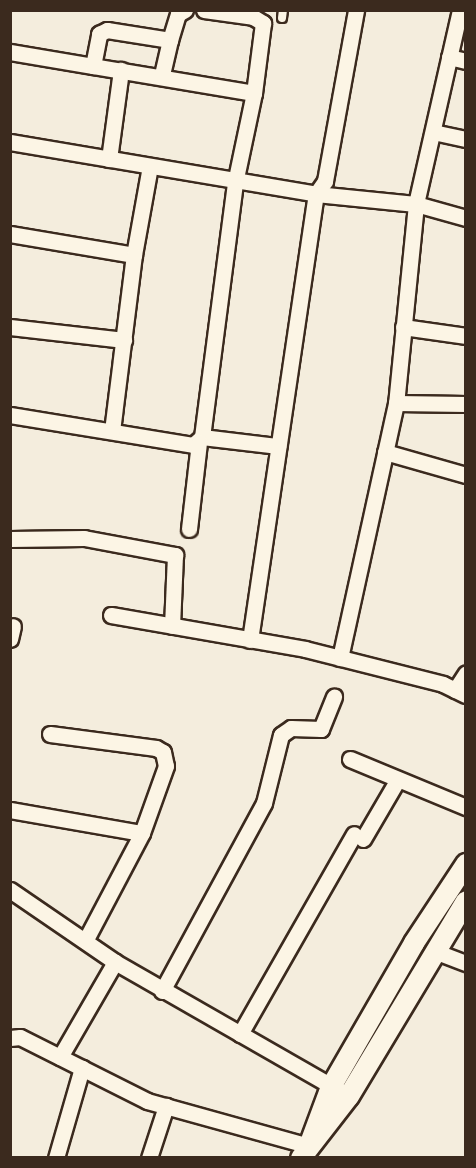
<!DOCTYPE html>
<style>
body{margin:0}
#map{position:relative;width:476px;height:1168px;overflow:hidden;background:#f4eddd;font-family:"Comic Neue",sans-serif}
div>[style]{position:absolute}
.roads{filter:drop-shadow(2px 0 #3b2a1e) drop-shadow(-2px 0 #3b2a1e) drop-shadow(0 2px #3b2a1e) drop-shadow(0 -2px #3b2a1e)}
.service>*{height:8px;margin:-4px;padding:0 4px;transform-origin:4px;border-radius:4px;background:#fcf5e5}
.minor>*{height:15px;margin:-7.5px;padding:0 7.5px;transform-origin:7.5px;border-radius:7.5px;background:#fcf5e5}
.tertiary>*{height:20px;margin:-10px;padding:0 10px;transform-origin:10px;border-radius:10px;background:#fcf5e5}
span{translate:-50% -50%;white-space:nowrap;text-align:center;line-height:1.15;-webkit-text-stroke:6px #fcf5e5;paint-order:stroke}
.frame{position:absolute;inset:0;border:12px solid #3b2a1e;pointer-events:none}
</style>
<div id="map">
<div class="roads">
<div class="service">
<div style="left:282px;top:18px;width:8px;rotate:-83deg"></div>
</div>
<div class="minor">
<div style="left:204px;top:10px;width:49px;rotate:8.1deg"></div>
<div style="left:253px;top:17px;width:12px;rotate:31deg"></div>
<div style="left:263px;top:23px;width:71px;rotate:97.3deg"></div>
<div style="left:460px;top:10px;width:199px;rotate:102.8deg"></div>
<div style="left:416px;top:204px;width:200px;rotate:95.7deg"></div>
<div style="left:396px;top:403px;width:70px;rotate:0.8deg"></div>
<div style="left:170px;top:40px;width:27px;rotate:-73deg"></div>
<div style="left:178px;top:14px;width:8px;rotate:-30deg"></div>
<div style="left:10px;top:52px;width:84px;rotate:9.6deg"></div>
<div style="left:449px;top:57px;width:17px;rotate:13deg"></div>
<div style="left:433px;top:132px;width:34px;rotate:12deg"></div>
<div style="left:10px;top:142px;width:310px;rotate:9.6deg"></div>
<div style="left:316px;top:194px;width:16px;rotate:-55deg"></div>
<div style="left:325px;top:181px;width:174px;rotate:-79.7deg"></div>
<div style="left:109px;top:159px;width:90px;rotate:-82.3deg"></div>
<div style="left:10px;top:234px;width:126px;rotate:9.6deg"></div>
<div style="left:134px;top:255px;width:90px;rotate:-79.8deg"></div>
<div style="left:10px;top:327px;width:115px;rotate:6.5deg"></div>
<div style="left:403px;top:327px;width:64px;rotate:8.1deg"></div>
<div style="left:10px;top:415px;width:185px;rotate:9.3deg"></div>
<div style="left:193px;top:445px;width:12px;rotate:-42deg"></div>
<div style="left:202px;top:437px;width:256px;rotate:-82.6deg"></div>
<div style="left:235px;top:183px;width:92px;rotate:-78.1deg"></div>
<div style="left:254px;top:93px;width:163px;rotate:-170.5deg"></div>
<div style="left:93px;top:66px;width:33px;rotate:-79deg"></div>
<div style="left:99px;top:34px;width:9px;rotate:-27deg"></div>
<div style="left:107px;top:30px;width:64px;rotate:9deg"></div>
<div style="left:170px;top:40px;width:36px;rotate:103deg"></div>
<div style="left:112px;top:431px;width:177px;rotate:-82.9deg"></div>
<div style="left:202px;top:437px;width:77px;rotate:6.8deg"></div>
<div style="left:385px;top:452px;width:84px;rotate:15.9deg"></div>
<div style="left:189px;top:529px;width:88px;rotate:-83.4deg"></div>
<div style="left:10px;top:539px;width:74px;rotate:-0.8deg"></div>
<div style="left:84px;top:538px;width:93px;rotate:10.6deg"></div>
<div style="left:175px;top:555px;width:71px;rotate:92.4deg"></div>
<div style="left:111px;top:615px;width:197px;rotate:9.9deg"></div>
<div style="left:305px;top:649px;width:142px;rotate:14.2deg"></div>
<div style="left:443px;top:684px;width:25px;rotate:26deg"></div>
<div style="left:10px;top:639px;width:13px;rotate:-77deg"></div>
<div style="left:250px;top:640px;width:451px;rotate:-81.6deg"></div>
<div style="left:316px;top:194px;width:100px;rotate:5.7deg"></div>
<div style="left:416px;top:204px;width:52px;rotate:15.6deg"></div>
<div style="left:340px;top:658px;width:261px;rotate:-77.6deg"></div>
<div style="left:455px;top:690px;width:20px;rotate:-57deg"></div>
<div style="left:50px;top:734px;width:107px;rotate:7.5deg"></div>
<div style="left:156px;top:748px;width:8px;rotate:30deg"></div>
<div style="left:163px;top:752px;width:14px;rotate:78deg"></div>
<div style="left:166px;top:766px;width:71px;rotate:109.7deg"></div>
<div style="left:142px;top:833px;width:122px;rotate:117.8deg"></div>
<div style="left:350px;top:759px;width:126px;rotate:22.5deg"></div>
<div style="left:10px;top:810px;width:134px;rotate:9.9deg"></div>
<div style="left:363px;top:839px;width:69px;rotate:-59.7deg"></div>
<div style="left:10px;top:890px;width:127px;rotate:34.4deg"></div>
<div style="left:115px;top:962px;width:259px;rotate:29.8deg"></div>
<div style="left:434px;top:951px;width:34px;rotate:21deg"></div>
<div style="left:162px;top:991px;width:214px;rotate:-61.5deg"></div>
<div style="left:264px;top:803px;width:70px;rotate:-76deg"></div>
<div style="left:281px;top:735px;width:12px;rotate:-35deg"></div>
<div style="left:291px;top:728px;width:30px;rotate:2deg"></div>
<div style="left:321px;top:729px;width:35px;rotate:-68deg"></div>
<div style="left:240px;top:1034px;width:230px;rotate:-60.3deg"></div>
<div style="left:10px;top:1038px;width:10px;rotate:-6deg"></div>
<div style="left:20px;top:1037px;width:142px;rotate:26.7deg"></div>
<div style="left:147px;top:1101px;width:168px;rotate:15.5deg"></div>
<div style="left:60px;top:1057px;width:110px;rotate:-59.9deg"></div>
<div style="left:56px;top:1158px;width:94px;rotate:-73.9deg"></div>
<div style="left:149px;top:1158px;width:55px;rotate:-71.9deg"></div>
</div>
<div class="tertiary">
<div style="left:309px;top:1146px;width:63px;rotate:-69.6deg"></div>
<div style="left:331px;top:1087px;width:166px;rotate:-60deg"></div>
<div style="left:414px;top:943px;width:95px;rotate:-56.6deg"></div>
<div style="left:301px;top:1158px;width:78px;rotate:-52.3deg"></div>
<div style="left:349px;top:1096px;width:227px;rotate:-59deg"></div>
</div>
</div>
<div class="frame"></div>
</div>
